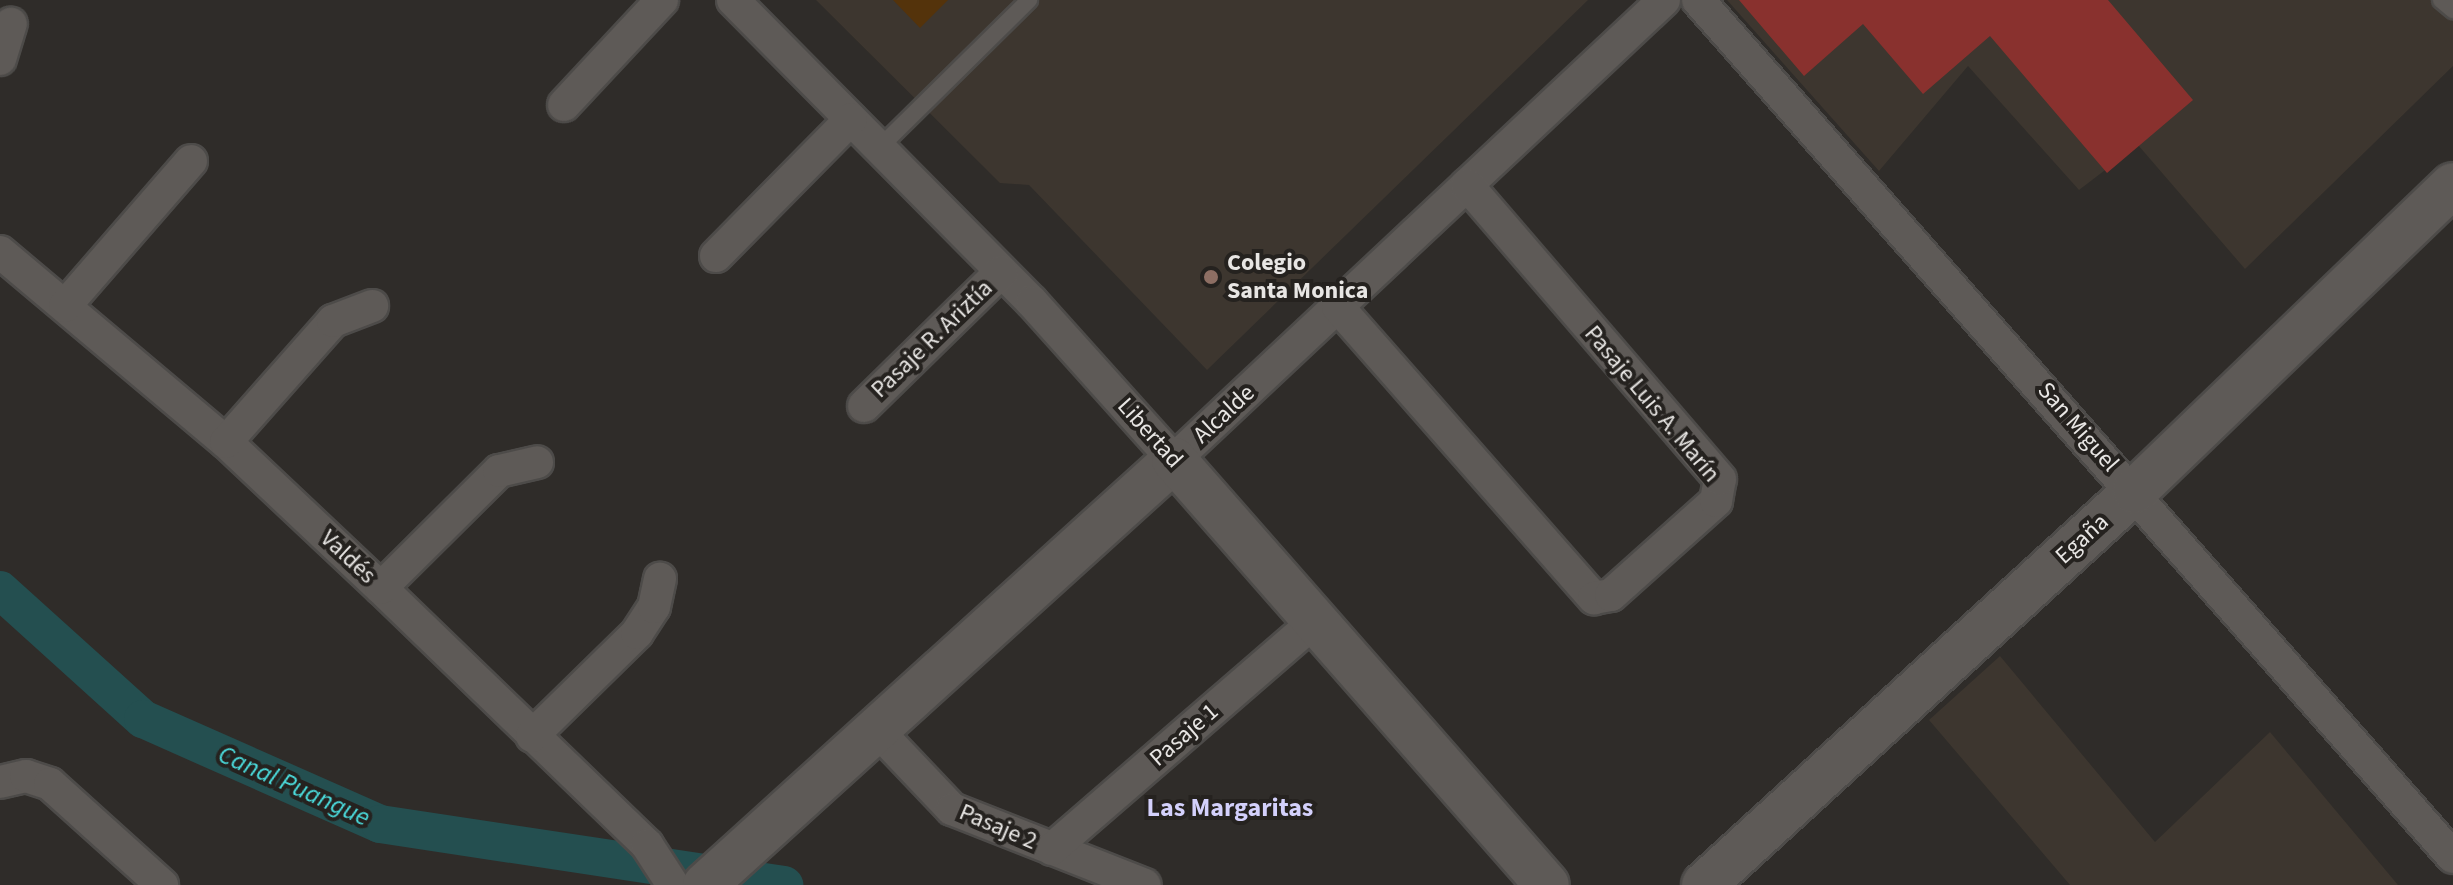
<!DOCTYPE html>
<meta charset="utf-8">
<style>
body{margin:0}
#map{position:relative;width:2453px;height:885px;overflow:hidden;background:#2f2c29;font-family:"Source Sans 3",sans-serif}
div>[style]{position:absolute}
.built>*{inset:0;background:#3d362f}
.green>*{inset:0;background:#54330b}
.canal>*{height:38px;margin:-19px;padding:0 19px;transform-origin:19px;border-radius:19px;background:#244f50}
.building>*{inset:0;background:#89312e}
.roads{filter:drop-shadow(2px 0 #4d4b49) drop-shadow(-2px 0 #4d4b49) drop-shadow(0 2px #4d4b49) drop-shadow(0 -2px #4d4b49)}
.lane>*{height:16px;margin:-8px;padding:0 8px;transform-origin:8px;border-radius:8px;background:#5e5a57}
.street>*{height:32px;margin:-16px;padding:0 16px;transform-origin:16px;border-radius:16px;background:#5e5a57}
.secondary>*{height:44px;margin:-22px;padding:0 22px;transform-origin:22px;border-radius:22px;background:#5e5a57}
.dots>*{width:22px;height:22px;translate:-50% -50%;box-sizing:border-box;border:4px solid #25221f;border-radius:50%}
span{translate:-50% -50%;white-space:nowrap;text-align:center;line-height:1.15;-webkit-text-stroke:8px #25221f;paint-order:stroke}
.poi-label{font-size:24px;color:#e8e6e4;font-weight:700}
.left{translate:0 -50%;text-align:left}
.street-label{font-size:24px;color:#e8e6e4}
.water-label{font-size:26px;color:#4bdcdd;font-style:italic}
.neighbourhood-label{font-size:26px;color:#d3d0fb;font-weight:700}
</style>
<div id="map">
<div class="built">
<div style="clip-path:polygon(816px 0,1588px 0,1207px 370px,1029px 185px,1000px 183px)"></div>
<div style="clip-path:polygon(1727px 0,2453px 0,2453px 66px,2245px 269px,2138px 145px,2079px 190px,1968px 66px,1879px 171px)"></div>
<div style="clip-path:polygon(2000px 656px,2155px 842px,2270px 732px,2398px 885px,2070px 885px,1929px 720px)"></div>
</div>
<div class="green">
<div style="clip-path:polygon(893px 0,948px 0,920px 28px)"></div>
</div>
<div class="canal">
<div style="left:0;top:590px;width:193px;rotate:42.1deg"></div>
<div style="left:143px;top:719px;width:259px;rotate:23.9deg"></div>
<div style="left:380px;top:824px;width:409px;rotate:8.6deg"></div>
</div>
<div class="building">
<div style="clip-path:polygon(1739px 0,2108px 0,2193px 100px,2107px 173px,1990px 36px,1923px 94px,1863px 24px,1804px 76px)"></div>
</div>
<div class="roads">
<div class="lane">
<div style="left:2441px;top:0;width:16px;rotate:40deg"></div>
<div style="left:879px;top:148px;width:211px;rotate:-44.6deg"></div>
</div>
<div class="street">
<div style="left:733px;top:0;width:425px;rotate:45.3deg"></div>
<div style="left:1032px;top:302px;width:212px;rotate:48.1deg"></div>
<div style="left:1174px;top:460px;width:672px;rotate:-43.19deg"></div>
<div style="left:1698px;top:0;width:1142px;rotate:48.62deg"></div>
<div style="left:0;top:59px;width:37px;rotate:-73deg"></div>
<div style="left:564px;top:105px;width:144px;rotate:-47deg"></div>
<div style="left:0;top:252px;width:295px;rotate:40.1deg"></div>
<div style="left:226px;top:442px;width:213px;rotate:43.3deg"></div>
<div style="left:381px;top:588px;width:370px;rotate:44deg"></div>
<div style="left:647px;top:845px;width:48px;rotate:57deg"></div>
<div style="left:716px;top:256px;width:192px;rotate:-45.4deg"></div>
<div style="left:65px;top:306px;width:192px;rotate:-49deg"></div>
<div style="left:1338px;top:307px;width:388px;rotate:48.7deg"></div>
<div style="left:1594px;top:598px;width:17px;rotate:-10deg"></div>
<div style="left:1611px;top:595px;width:141px;rotate:-41.8deg"></div>
<div style="left:1716px;top:501px;width:22px;rotate:-80deg"></div>
<div style="left:1720px;top:479px;width:388px;rotate:-130.7deg"></div>
<div style="left:864px;top:406px;width:192px;rotate:-44.4deg"></div>
<div style="left:226px;top:442px;width:162px;rotate:-48.5deg"></div>
<div style="left:333px;top:321px;width:42px;rotate:-21deg"></div>
<div style="left:381px;top:588px;width:166px;rotate:-44.8deg"></div>
<div style="left:499px;top:471px;width:39px;rotate:-13deg"></div>
<div style="left:877px;top:730px;width:109px;rotate:46.5deg"></div>
<div style="left:952px;top:809px;width:207px;rotate:21.5deg"></div>
<div style="left:532px;top:736px;width:147px;rotate:-44.4deg"></div>
<div style="left:637px;top:633px;width:31px;rotate:-57deg"></div>
<div style="left:654px;top:607px;width:29px;rotate:-78deg"></div>
<div style="left:0;top:782px;width:27px;rotate:-13deg"></div>
<div style="left:26px;top:776px;width:25px;rotate:18deg"></div>
<div style="left:50px;top:784px;width:151px;rotate:42deg"></div>
<div style="left:1052px;top:849px;width:349px;rotate:-40.9deg"></div>
</div>
<div class="secondary">
<div style="left:705px;top:885px;width:633px;rotate:-42.18deg"></div>
<div style="left:1174px;top:460px;width:565px;rotate:48.73deg"></div>
<div style="left:1704px;top:885px;width:584px;rotate:-42.43deg"></div>
<div style="left:2135px;top:491px;width:441px;rotate:-43.9deg"></div>
</div>
</div>
<div class="dots">
<div style="left:1211px;top:277px;background:#8d6e63"></div>
</div>
<div class="poi-label">
<span class="left" style="left:1227px;top:277px">Colegio<br>Santa Monica</span>
</div>
<div class="street-label">
<span style="left:932px;top:339px;rotate:-44deg">Pasaje R. Ariztía</span>
<span style="left:1652px;top:404px;rotate:50deg">Pasaje Luis A. Marín</span>
<span style="left:1224px;top:414px;rotate:-43deg">Alcalde</span>
<span style="left:2078px;top:427px;rotate:49deg">San Miguel</span>
<span style="left:1150px;top:433px;rotate:48deg">Libertad</span>
<span style="left:2082px;top:539px;rotate:-42deg">Egaña</span>
<span style="left:348px;top:557px;rotate:43deg">Valdés</span>
<span style="left:1184px;top:735px;rotate:-41deg">Pasaje 1</span>
<span style="left:998px;top:827px;rotate:23deg">Pasaje 2</span>
</div>
<div class="water-label">
<span style="left:294px;top:786px;rotate:24deg">Canal Puangue</span>
</div>
<div class="neighbourhood-label">
<span style="left:1230px;top:808px">Las Margaritas</span>
</div>
</div>
